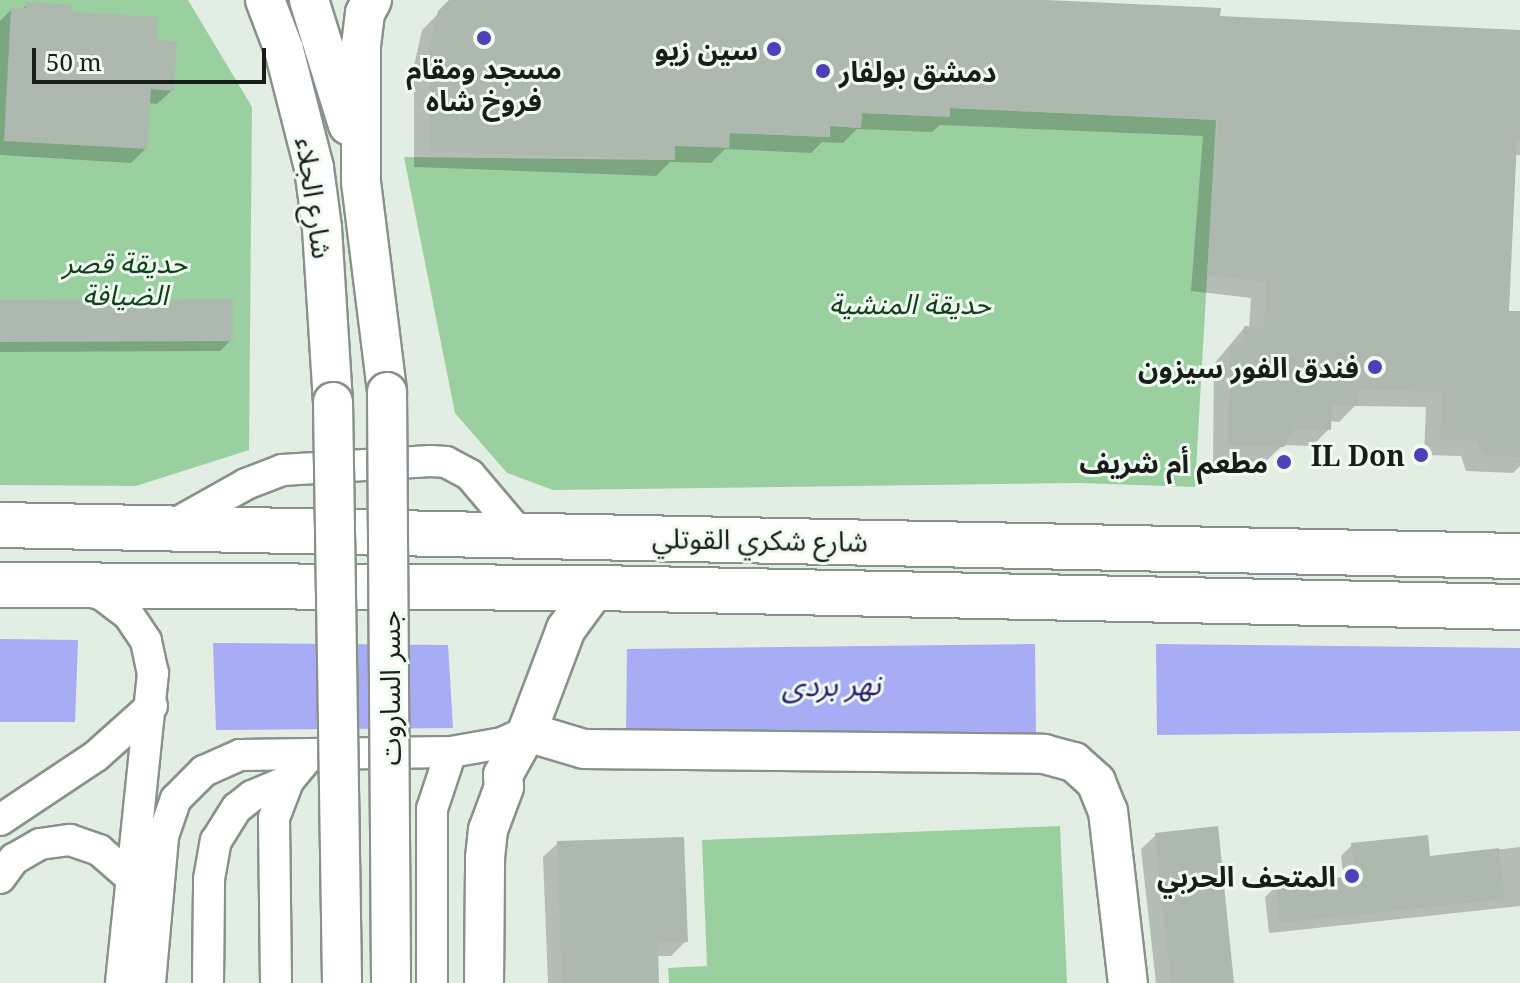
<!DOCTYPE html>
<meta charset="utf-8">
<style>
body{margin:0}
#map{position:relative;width:1520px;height:983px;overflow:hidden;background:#e2ede3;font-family:"Noto Serif","Noto Sans Arabic",serif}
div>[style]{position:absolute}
.green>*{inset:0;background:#9ad0a0}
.water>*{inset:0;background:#a8acf5}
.shadow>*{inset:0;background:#0003}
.building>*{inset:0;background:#adb8ae}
.roads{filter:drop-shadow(2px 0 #879288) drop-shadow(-2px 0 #879288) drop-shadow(0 2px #879288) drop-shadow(0 -2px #879288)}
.minor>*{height:30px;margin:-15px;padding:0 15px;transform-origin:15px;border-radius:15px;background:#fff}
.major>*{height:38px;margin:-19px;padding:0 19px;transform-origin:19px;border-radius:19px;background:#fff}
.highway>*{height:44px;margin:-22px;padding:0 22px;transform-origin:22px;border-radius:22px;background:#fff}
.bridges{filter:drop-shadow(2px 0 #879288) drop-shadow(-2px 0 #879288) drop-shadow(0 2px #879288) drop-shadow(0 -2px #879288)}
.major-bridge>*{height:38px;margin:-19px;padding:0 19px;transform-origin:19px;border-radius:19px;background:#fff}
.dots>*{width:22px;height:22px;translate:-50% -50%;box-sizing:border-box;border:4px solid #effaf0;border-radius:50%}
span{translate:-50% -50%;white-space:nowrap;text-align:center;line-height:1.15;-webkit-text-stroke:6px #effaf0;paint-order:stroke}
.poi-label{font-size:28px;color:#191d19;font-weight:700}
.right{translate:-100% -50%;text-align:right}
.left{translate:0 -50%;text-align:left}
.street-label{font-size:28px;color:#191d19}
.park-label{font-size:28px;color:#103f1a;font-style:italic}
.water-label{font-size:30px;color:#291e70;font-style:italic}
.scale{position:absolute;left:32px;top:48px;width:234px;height:36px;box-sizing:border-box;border:4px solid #191d19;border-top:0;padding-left:10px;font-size:24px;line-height:28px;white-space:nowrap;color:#191d19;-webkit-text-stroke:6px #effaf0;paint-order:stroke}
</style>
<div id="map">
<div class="green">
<div style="clip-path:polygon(0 0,188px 0,252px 107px,249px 450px,136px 486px,0 485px)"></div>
<div style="clip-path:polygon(950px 108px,1216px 120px,1195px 487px,1079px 483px,553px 490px,507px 473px,455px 413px,404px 157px,674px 160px,675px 146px,730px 133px,829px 137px,830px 126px,861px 128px,862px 113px,950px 117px)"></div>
<div style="clip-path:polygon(1060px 826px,1067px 983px,669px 983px,668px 968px,707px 966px,702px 840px)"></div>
</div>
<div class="water">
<div style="clip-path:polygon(0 639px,78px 640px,75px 722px,0 722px)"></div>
<div style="clip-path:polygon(213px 643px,448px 645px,453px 728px,216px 730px)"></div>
<div style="clip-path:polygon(1035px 644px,1036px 736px,626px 734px,627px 649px)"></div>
<div style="clip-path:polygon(1156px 644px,1520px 648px,1520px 731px,1157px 735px)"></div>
</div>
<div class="shadow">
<div style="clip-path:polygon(452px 0,1002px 0,1218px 18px,1520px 31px,1520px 155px,1514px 155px,1507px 312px,1520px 313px,1520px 466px,1513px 473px,1466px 471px,1461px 456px,1424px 455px,1426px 407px,1355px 406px,1339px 422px,1329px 421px,1329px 429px,1312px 446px,1283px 445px,1265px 462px,1213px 462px,1214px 364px,1244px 328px,1249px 329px,1251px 298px,1191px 291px,1203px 136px,940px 125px,932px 132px,857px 129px,843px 143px,822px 142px,811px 153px,725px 149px,711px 163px,670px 162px,656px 176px,414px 167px,414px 66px,422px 30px)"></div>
<div style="clip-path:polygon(27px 4px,71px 14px,155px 42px,172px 90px,157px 104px,148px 103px,145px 149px,131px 163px,0 155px,0 21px,12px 9px,22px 10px)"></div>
<div style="clip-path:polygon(0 302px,231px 340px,220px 351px,0 352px)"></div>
<div style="clip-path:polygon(1156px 835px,1232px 983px,1156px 983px,1141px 849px)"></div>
<div style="clip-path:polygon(558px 843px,686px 941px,671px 956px,656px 956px,657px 983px,548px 983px,543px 857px)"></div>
<div style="clip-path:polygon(1352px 845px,1428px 858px,1520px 847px,1520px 906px,1269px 933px,1265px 897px,1276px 886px,1344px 879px,1341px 856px)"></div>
</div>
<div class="building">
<div style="clip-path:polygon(449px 0,1046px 0,1221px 8px,1220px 16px,1520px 30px,1520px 139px,1517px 139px,1509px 311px,1520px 311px,1520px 457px,1482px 455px,1477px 441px,1440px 439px,1442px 392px,1358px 389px,1358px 406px,1332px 405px,1331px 430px,1294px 429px,1284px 447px,1228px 446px,1230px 345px,1243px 342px,1244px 326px,1264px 328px,1266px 282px,1207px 275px,1218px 120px,950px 108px,950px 117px,862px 113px,861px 128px,830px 126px,830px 137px,730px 133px,729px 148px,675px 146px,675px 160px,429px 151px,429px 48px,438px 11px)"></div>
<div style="clip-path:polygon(26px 2px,73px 5px,73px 12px,158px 17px,157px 40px,177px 41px,174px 91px,151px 89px,147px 149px,4px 141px,11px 7px,26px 8px)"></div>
<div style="clip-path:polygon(233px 299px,233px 341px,0 342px,0 300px)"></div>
<div style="clip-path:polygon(1218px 826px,1234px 983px,1171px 983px,1155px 833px)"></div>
<div style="clip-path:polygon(1428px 835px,1430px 856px,1499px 848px,1505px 899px,1280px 923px,1275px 884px,1355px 876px,1351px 843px)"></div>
<div style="clip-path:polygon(684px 837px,688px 942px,658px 943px,659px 983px,562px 983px,557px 841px)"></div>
</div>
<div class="roads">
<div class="minor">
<div style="left:171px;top:526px;width:86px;rotate:-29.2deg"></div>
<div style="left:246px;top:484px;width:39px;rotate:-21deg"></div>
<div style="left:282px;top:470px;width:149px;rotate:-3.5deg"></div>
<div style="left:431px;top:461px;width:15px;rotate:4deg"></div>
<div style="left:446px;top:462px;width:27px;rotate:28deg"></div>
<div style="left:470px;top:475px;width:77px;rotate:49.7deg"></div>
<div style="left:83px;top:590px;width:18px;rotate:13deg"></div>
<div style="left:101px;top:594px;width:34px;rotate:37deg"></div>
<div style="left:128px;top:614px;width:32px;rotate:56deg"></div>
<div style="left:146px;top:641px;width:33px;rotate:78deg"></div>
<div style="left:153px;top:673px;width:312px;rotate:95.9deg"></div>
<div style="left:0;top:820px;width:115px;rotate:-33.7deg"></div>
<div style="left:96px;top:756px;width:75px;rotate:-41.8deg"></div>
<div style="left:0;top:878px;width:24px;rotate:-54deg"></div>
<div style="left:14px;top:859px;width:30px;rotate:-30deg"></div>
<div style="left:40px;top:844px;width:30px;rotate:-8deg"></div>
<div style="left:70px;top:840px;width:31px;rotate:19deg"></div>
<div style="left:99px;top:850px;width:43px;rotate:41.2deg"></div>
<div style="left:150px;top:983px;width:148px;rotate:-84.9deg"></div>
<div style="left:163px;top:836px;width:39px;rotate:-71deg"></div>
<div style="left:176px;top:799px;width:40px;rotate:-45deg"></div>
<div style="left:204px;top:771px;width:39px;rotate:-24deg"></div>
<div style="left:240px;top:755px;width:211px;rotate:-0.8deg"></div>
<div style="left:451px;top:752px;width:52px;rotate:-10deg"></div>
<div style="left:502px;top:743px;width:27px;rotate:-24deg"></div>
<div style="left:208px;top:983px;width:104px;rotate:-89.4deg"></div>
<div style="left:209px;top:879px;width:39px;rotate:-80deg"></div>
<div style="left:216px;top:841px;width:39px;rotate:-58deg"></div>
<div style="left:237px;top:808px;width:19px;rotate:-39deg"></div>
<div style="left:252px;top:796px;width:39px;rotate:-23deg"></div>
<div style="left:276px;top:983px;width:165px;rotate:-90.7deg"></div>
<div style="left:274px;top:818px;width:40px;rotate:-69deg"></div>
<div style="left:288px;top:781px;width:35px;rotate:-50deg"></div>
<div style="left:432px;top:983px;width:174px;rotate:-90deg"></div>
<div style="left:432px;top:809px;width:60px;rotate:-71.6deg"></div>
</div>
<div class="major">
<div style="left:265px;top:0;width:53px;rotate:69.2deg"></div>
<div style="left:284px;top:50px;width:122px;rotate:75.7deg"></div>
<div style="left:314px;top:168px;width:61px;rotate:82.4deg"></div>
<div style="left:322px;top:228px;width:174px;rotate:86.4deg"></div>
<div style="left:309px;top:0;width:131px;rotate:72.7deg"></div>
<div style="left:372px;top:0;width:15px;rotate:118deg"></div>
<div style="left:365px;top:13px;width:31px;rotate:97deg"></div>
<div style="left:361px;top:44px;width:138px;rotate:90deg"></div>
<div style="left:361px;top:182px;width:212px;rotate:82.9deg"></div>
<div style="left:527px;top:732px;width:59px;rotate:16.6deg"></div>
<div style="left:584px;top:749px;width:460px;rotate:0.6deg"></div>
<div style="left:1044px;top:754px;width:31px;rotate:15deg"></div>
<div style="left:1074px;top:762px;width:30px;rotate:42deg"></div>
<div style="left:1096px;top:782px;width:31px;rotate:68deg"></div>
<div style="left:1108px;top:811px;width:173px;rotate:83.4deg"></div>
<div style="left:484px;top:983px;width:125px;rotate:-89.5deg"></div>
<div style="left:485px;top:858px;width:28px;rotate:-84deg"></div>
<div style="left:488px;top:830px;width:46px;rotate:-69.6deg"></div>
<div style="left:504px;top:787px;width:12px;rotate:-95deg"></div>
<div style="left:503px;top:775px;width:49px;rotate:-60.8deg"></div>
<div style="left:527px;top:732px;width:110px;rotate:-69.3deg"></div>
<div style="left:566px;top:629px;width:51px;rotate:-53.8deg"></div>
</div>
<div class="highway">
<div style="left:0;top:525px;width:1520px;rotate:1.17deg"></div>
<div style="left:0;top:585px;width:596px;rotate:0.29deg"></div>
<div style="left:596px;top:588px;width:924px;rotate:1.18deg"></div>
</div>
</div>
<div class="bridges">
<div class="major-bridge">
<div style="left:387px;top:392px;width:591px;rotate:89.61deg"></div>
<div style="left:333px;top:402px;width:581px;rotate:89.11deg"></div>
</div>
</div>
<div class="dots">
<div style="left:484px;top:38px;background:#4d41b8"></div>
<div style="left:774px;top:49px;background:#4d41b8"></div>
<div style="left:823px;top:71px;background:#4d41b8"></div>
<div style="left:1375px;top:367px;background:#4d41b8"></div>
<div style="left:1421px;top:455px;background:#4d41b8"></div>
<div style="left:1284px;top:462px;background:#4d41b8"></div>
<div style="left:1352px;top:876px;background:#4d41b8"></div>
</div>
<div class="poi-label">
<span class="right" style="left:758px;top:49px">سين زيو</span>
<span style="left:484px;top:84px">مسجد ومقام<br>فروخ شاه</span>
<span class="left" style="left:839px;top:71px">دمشق بولفار</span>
<span class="right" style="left:1359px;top:367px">فندق الفور سيزون</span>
<span class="right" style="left:1405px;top:455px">IL Don</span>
<span class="right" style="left:1268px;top:462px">مطعم أم شريف</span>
<span class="right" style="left:1336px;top:876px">المتحف الحربي</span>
</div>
<div class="street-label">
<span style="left:315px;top:198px;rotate:82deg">شارع الجلاء</span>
<span style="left:760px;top:539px;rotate:1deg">شارع شكري القوتلي</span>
<span style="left:389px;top:688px;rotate:-90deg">جسر الساروت</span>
</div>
<div class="park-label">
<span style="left:125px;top:278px">حديقة قصر<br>الضيافة</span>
<span style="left:910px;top:303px">حديقة المنشية</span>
</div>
<div class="water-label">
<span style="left:831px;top:685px;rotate:-1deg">نهر بردى</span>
</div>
<div class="scale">50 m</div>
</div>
